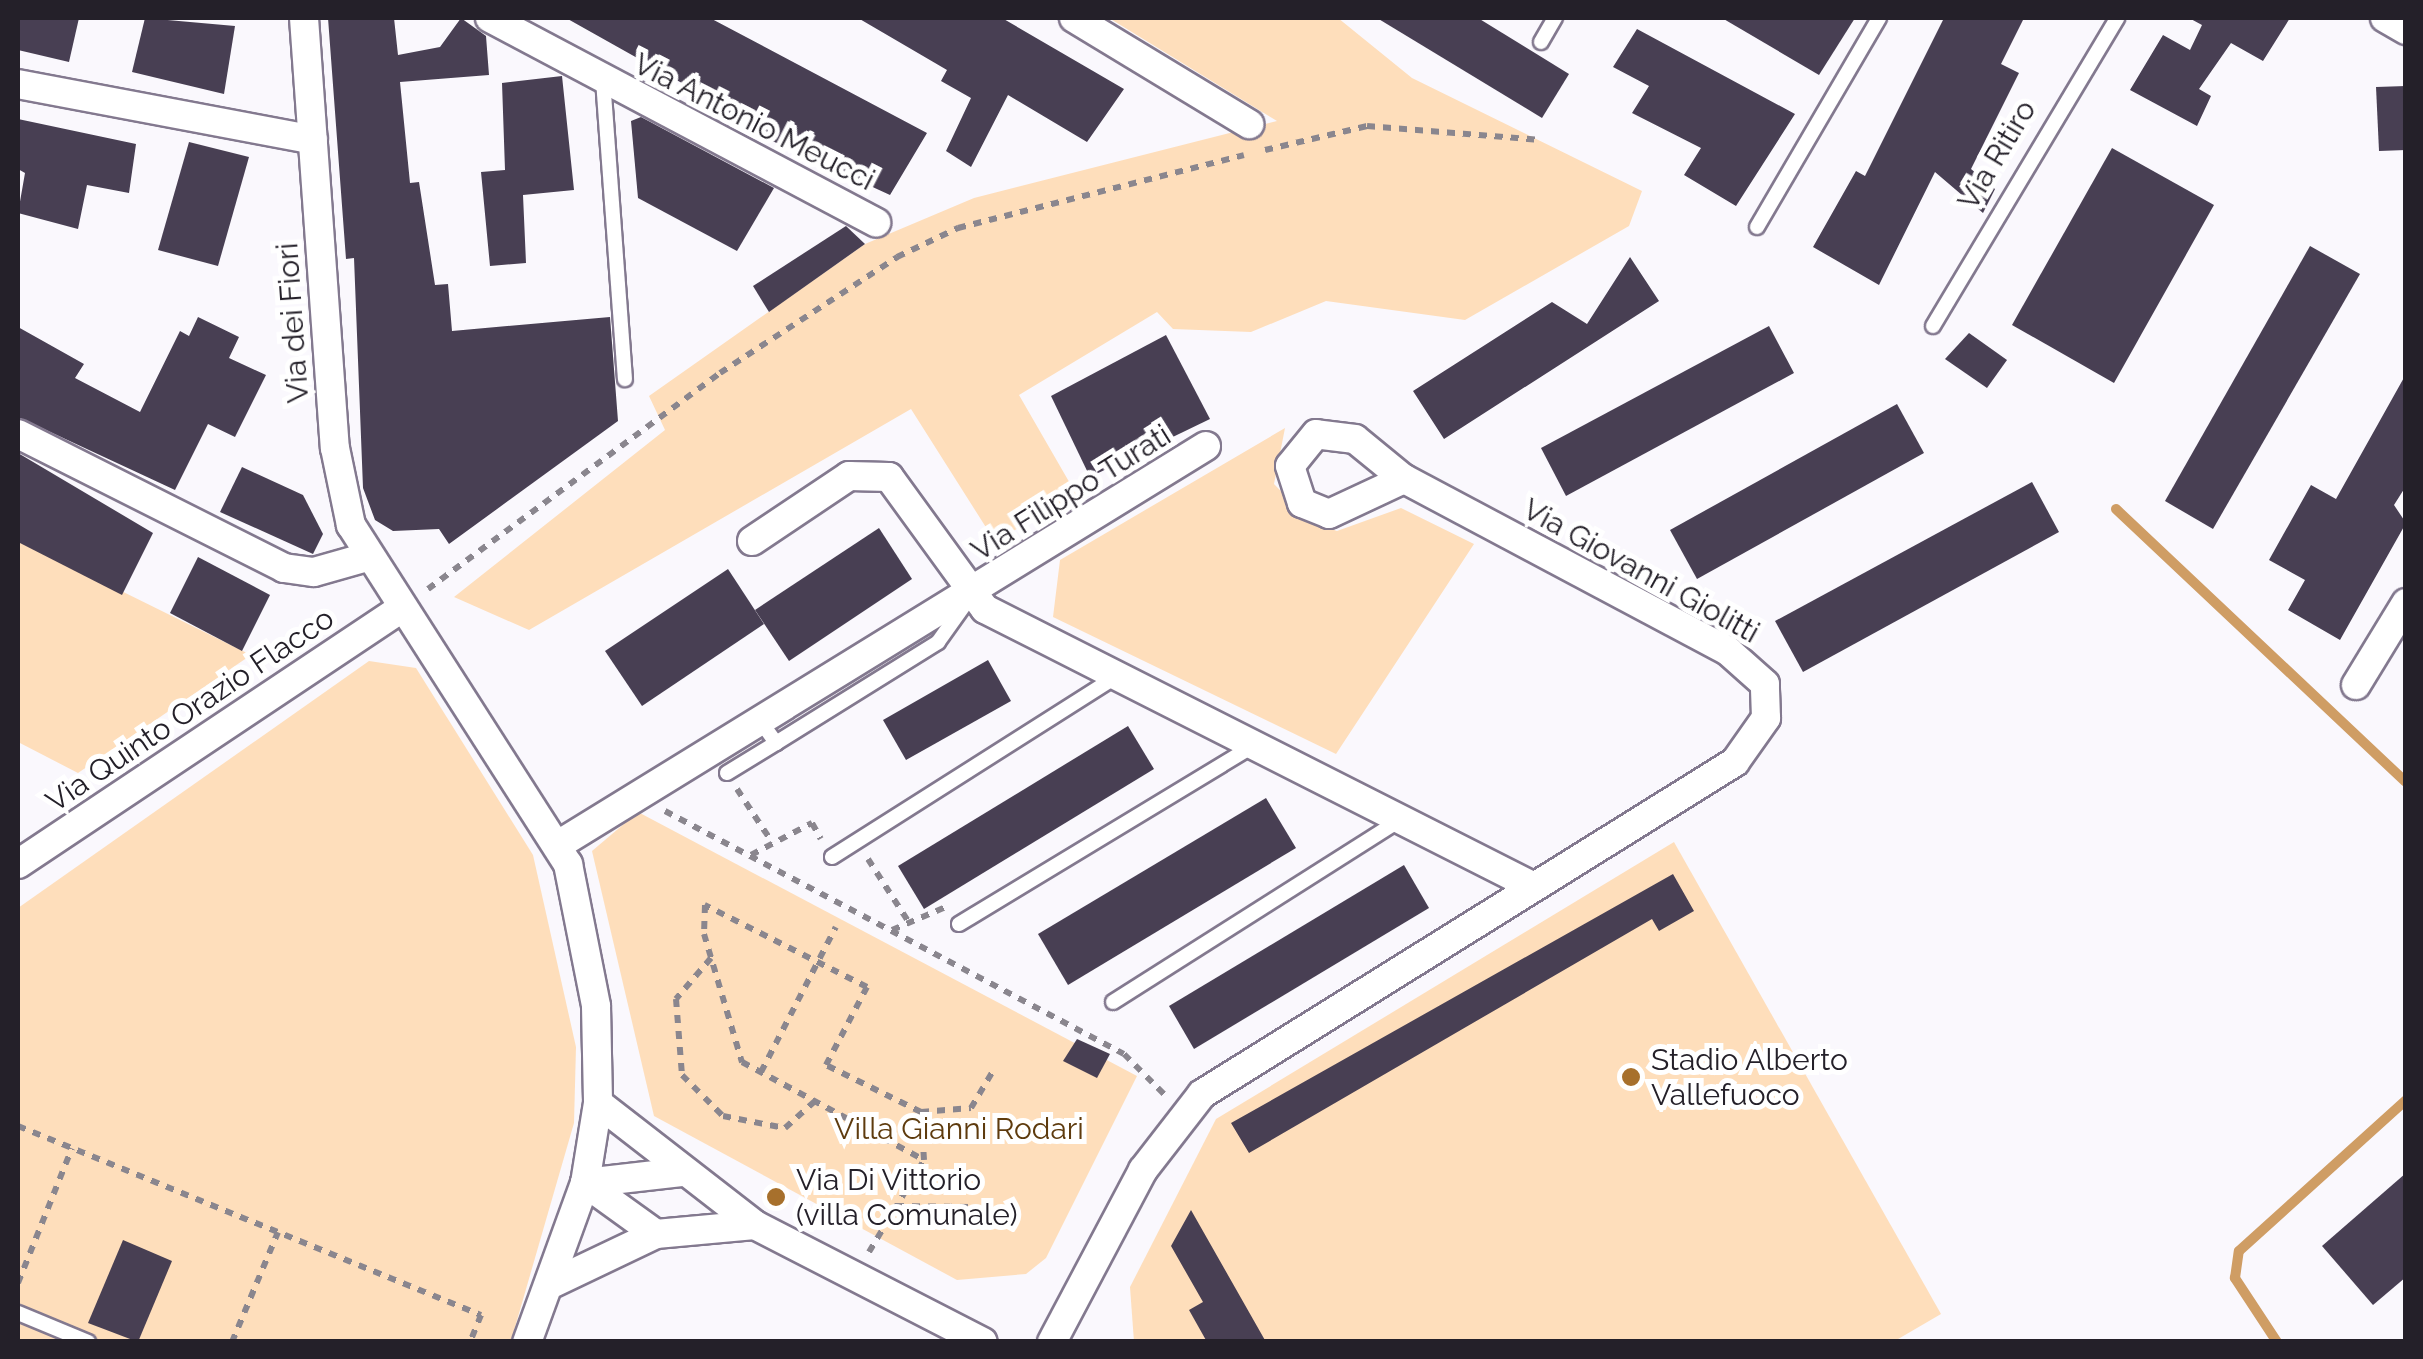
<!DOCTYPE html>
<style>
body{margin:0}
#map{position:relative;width:2423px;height:1359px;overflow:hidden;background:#faf8fd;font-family:Raleway,sans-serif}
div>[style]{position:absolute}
.green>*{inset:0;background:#fedebb}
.stream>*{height:10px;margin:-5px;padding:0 5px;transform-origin:5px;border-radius:5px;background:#cf9d64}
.building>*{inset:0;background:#483f53}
.path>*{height:6px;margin-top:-3px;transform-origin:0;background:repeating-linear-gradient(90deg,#8a868e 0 8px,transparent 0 16px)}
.roads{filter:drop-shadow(2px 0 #83798f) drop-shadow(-2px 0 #83798f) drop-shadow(0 2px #83798f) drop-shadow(0 -2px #83798f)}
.service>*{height:14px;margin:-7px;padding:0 7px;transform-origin:7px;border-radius:7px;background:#fff}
.minor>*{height:28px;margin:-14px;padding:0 14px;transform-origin:14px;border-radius:14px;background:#fff}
.dots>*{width:28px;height:28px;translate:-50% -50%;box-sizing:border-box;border:5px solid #fff;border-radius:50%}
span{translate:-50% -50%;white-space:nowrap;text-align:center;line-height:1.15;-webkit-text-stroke:10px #fff;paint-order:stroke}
.street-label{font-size:30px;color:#242029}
.poi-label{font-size:30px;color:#242029}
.left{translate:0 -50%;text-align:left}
.park-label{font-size:30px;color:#5e3b0e}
.frame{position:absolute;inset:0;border:20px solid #242029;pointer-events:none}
</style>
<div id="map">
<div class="green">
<div style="clip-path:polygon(1109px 18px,1338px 18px,1412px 78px,1642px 191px,1629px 226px,1465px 320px,1326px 301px,1251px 332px,1173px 329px,1157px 312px,1019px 395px,1079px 499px,994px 540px,911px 409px,529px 630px,454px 597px,665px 430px,649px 396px,865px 244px,974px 198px,1277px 121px)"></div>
<div style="clip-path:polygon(1285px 428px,1274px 484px,1311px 522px,1337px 531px,1401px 508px,1474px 544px,1336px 754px,1053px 617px,1060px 560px)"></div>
<div style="clip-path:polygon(18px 540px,251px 655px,78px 773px,18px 742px)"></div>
<div style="clip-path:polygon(369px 661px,416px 668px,533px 855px,576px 1047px,574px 1123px,511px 1341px,18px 1341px,18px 908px)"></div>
<div style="clip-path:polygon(638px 812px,1137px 1076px,1046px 1258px,1026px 1274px,957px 1280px,654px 1116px,592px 851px)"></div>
<div style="clip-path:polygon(1674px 842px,1941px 1314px,1893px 1342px,1134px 1342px,1130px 1287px,1216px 1119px)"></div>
</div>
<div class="stream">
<div style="left:2116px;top:509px;width:398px;rotate:43.3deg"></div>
<div style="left:2277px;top:1342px;width:77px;rotate:-123.3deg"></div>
<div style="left:2235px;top:1278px;width:27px;rotate:-82deg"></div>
<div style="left:2239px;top:1251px;width:225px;rotate:-42.1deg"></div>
</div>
<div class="building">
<div style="clip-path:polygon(18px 18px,79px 18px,69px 62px,18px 50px)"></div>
<div style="clip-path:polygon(145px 18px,235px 26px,224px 94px,132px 72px)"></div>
<div style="clip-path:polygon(328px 18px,394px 18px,398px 55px,440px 47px,461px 18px,486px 36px,489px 75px,400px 82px,410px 183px,419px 182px,435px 285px,448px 284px,452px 331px,610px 317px,618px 421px,449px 544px,439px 529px,393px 531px,375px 520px,363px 488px,354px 258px,346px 259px)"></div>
<div style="clip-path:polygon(566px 18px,710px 18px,927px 133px,890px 195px,687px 102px,705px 96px)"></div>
<div style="clip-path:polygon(858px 18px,1002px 18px,1124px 89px,1087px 142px,1008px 95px,971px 167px,946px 151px,971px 98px,941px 81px,947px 70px)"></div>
<div style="clip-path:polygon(1377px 18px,1478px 18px,1569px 74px,1542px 118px)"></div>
<div style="clip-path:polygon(1722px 18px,1855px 18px,1819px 75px)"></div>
<div style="clip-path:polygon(1944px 18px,2024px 18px,2001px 64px,2019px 73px,1971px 169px,1995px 189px,1983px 213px,1935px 172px,1879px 285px,1813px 247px,1856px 171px,1865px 176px)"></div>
<div style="clip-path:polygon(2189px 18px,2290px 18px,2263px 61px,2231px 43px,2199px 89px,2211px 96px,2197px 126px,2130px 90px,2163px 35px,2190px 50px,2202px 25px)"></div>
<div style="clip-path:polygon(1637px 29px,1795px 114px,1736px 206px,1684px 175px,1701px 148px,1632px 113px,1649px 86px,1613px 67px)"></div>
<div style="clip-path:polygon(562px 76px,574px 190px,523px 195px,526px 263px,490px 266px,481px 172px,505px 170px,502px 83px)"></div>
<div style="clip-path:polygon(2406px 86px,2406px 150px,2379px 151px,2376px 87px)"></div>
<div style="clip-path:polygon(641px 117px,774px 188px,737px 251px,638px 198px,631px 121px)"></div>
<div style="clip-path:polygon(18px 119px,136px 144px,129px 193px,87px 185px,78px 229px,18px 213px,25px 173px,18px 169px)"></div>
<div style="clip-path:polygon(189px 142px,249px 157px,218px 266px,158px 250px)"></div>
<div style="clip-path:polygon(2112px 148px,2214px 205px,2114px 383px,2012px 325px)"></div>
<div style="clip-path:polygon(846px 226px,865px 244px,769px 312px,753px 286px)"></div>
<div style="clip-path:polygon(2310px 246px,2360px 274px,2213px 529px,2165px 501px)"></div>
<div style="clip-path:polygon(1630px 257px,1659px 301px,1444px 439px,1413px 391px,1552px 302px,1587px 324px)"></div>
<div style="clip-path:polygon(198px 317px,239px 337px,229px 358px,266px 375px,235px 437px,208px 424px,175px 490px,18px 417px,18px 327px,84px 364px,75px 378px,140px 412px,180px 331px,189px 336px)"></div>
<div style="clip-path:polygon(1769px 326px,1794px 373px,1566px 496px,1541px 448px)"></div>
<div style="clip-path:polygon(1969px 333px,2007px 360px,1987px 388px,1945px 359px)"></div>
<div style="clip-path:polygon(1166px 335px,1210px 419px,1090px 477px,1051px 396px)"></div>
<div style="clip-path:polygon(2406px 374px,2406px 486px,2394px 505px,2406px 523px,2340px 640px,2288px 610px,2305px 580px,2269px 560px,2311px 485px,2336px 499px)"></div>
<div style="clip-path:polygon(1897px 404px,1924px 453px,1697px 579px,1670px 530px)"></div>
<div style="clip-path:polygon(18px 453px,153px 533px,122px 595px,18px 542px)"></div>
<div style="clip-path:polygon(242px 467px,303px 495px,323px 534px,313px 554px,220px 512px)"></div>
<div style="clip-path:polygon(2032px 482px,2059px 532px,1803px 672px,1775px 621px)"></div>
<div style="clip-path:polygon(879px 528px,912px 579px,789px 661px,755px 610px)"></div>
<div style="clip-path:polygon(198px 557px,270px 595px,242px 651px,170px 613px)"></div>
<div style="clip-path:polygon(728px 569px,764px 624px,642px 706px,605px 651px)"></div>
<div style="clip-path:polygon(988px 660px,1011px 701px,906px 760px,883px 720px)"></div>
<div style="clip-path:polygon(1128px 726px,1154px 769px,924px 909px,898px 866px)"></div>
<div style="clip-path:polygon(1266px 798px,1296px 848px,1068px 985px,1038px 934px)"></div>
<div style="clip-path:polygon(1404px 865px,1429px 908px,1194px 1049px,1169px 1006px)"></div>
<div style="clip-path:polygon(1673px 874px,1694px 911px,1659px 931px,1652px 919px,1249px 1153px,1231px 1123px)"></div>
<div style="clip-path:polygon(1077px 1039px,1110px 1054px,1097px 1078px,1063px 1061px)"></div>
<div style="clip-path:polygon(2406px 1173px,2406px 1277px,2373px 1305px,2322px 1246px)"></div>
<div style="clip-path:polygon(1191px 1210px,1266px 1342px,1207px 1342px,1189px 1310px,1203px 1302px,1171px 1246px)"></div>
<div style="clip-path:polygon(123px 1240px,172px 1261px,138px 1342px,88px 1323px)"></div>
</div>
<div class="path">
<div style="left:1265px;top:150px;width:105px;rotate:-13.2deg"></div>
<div style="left:1367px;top:126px;width:174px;rotate:4.6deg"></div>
<div style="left:428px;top:589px;width:363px;rotate:-36.5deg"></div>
<div style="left:720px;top:373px;width:212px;rotate:-33.2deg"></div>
<div style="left:897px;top:257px;width:68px;rotate:-25.4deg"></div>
<div style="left:958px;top:228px;width:295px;rotate:-14.3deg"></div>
<div style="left:737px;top:789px;width:64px;rotate:56.6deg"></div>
<div style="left:665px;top:811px;width:519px;rotate:27.9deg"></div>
<div style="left:1124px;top:1054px;width:58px;rotate:45deg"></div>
<div style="left:751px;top:855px;width:69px;rotate:-27.7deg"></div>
<div style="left:812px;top:823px;width:18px;rotate:61deg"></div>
<div style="left:868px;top:859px;width:74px;rotate:57.2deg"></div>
<div style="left:892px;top:930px;width:61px;rotate:-23.2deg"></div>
<div style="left:711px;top:958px;width:54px;rotate:130.5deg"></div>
<div style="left:676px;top:999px;width:76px;rotate:85.5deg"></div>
<div style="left:682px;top:1075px;width:58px;rotate:45deg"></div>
<div style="left:723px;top:1116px;width:63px;rotate:11deg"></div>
<div style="left:785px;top:1128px;width:40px;rotate:-42deg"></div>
<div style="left:761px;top:1072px;width:163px;rotate:-62.7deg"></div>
<div style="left:921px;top:1112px;width:106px;rotate:-153.7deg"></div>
<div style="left:826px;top:1065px;width:88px;rotate:-62.3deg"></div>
<div style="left:867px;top:987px;width:182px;rotate:-153.2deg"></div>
<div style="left:705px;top:905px;width:29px;rotate:92deg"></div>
<div style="left:704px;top:934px;width:134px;rotate:73.5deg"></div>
<div style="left:742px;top:1062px;width:207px;rotate:28.3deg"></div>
<div style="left:18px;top:1126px;width:500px;rotate:22.21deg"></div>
<div style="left:481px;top:1315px;width:29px;rotate:112deg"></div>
<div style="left:896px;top:1206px;width:74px;rotate:0.8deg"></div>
<div style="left:869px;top:1252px;width:107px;rotate:-59.1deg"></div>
<div style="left:924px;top:1160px;width:48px;rotate:-93.6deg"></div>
<div style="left:921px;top:1112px;width:50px;rotate:-4.6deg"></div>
<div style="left:971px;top:1108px;width:43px;rotate:-59.3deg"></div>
<div style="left:18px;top:1283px;width:145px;rotate:-68.2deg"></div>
<div style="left:232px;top:1342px;width:119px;rotate:-67.3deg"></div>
</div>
<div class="roads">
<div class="service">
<div style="left:1541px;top:42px;width:28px;rotate:-60deg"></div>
<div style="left:603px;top:80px;width:300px;rotate:85.8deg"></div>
<div style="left:1757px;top:227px;width:242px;rotate:-59.7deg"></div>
<div style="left:1933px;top:326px;width:359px;rotate:-59.1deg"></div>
<div style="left:761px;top:722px;width:26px;rotate:54deg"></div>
<div style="left:776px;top:743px;width:191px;rotate:-31.9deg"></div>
<div style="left:938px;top:642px;width:52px;rotate:-54.5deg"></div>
<div style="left:727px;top:773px;width:57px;rotate:-31.5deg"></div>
<div style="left:832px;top:857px;width:336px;rotate:-32.4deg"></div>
<div style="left:959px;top:924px;width:344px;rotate:-31.2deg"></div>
<div style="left:1113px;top:1002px;width:340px;rotate:-32.4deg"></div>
<div style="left:18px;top:1313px;width:76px;rotate:22.5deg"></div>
</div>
<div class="minor">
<div style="left:304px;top:18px;width:431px;rotate:85.9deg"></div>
<div style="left:335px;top:448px;width:79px;rotate:78.3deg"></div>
<div style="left:351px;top:525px;width:403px;rotate:57.4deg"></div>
<div style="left:568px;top:864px;width:145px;rotate:78.8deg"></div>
<div style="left:596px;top:1006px;width:97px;rotate:88.8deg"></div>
<div style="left:598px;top:1103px;width:81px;rotate:99.2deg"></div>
<div style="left:585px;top:1183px;width:169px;rotate:110deg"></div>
<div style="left:490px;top:18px;width:437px;rotate:27.9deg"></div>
<div style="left:1074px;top:18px;width:205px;rotate:31.2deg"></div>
<div style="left:2385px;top:18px;width:24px;rotate:30deg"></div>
<div style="left:18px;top:84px;width:300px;rotate:10.7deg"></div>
<div style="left:18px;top:434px;width:298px;rotate:26.7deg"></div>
<div style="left:284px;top:568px;width:30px;rotate:8deg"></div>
<div style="left:314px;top:572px;width:55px;rotate:-15.8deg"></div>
<div style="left:752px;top:541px;width:117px;rotate:-33.8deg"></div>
<div style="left:849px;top:476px;width:40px;rotate:1.4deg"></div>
<div style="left:889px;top:477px;width:163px;rotate:54deg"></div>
<div style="left:985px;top:609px;width:615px;rotate:26.86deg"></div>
<div style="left:2356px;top:685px;width:96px;rotate:-58.6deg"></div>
<div style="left:558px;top:845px;width:761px;rotate:-31.62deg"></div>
<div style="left:18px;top:864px;width:458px;rotate:-33.7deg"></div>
<div style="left:598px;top:1103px;width:199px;rotate:37.8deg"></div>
<div style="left:755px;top:1225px;width:256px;rotate:27.2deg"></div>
<div style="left:585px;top:1183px;width:97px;rotate:-6.5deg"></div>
<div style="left:585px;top:1183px;width:87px;rotate:35.7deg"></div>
<div style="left:551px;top:1284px;width:116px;rotate:-25.5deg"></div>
<div style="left:656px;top:1234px;width:99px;rotate:-5.2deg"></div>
<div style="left:1052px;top:1342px;width:195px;rotate:-62.1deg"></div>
<div style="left:1143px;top:1170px;width:96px;rotate:-52.2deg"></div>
<div style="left:1202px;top:1094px;width:628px;rotate:-31.92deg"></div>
<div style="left:1735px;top:762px;width:54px;rotate:-54.8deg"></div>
<div style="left:1766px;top:718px;width:34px;rotate:-92deg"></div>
<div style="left:1765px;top:684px;width:50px;rotate:-138.3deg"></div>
<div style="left:1728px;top:651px;width:367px;rotate:-152deg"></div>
<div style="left:1404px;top:479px;width:63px;rotate:-140.8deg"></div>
<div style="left:1355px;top:439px;width:39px;rotate:-173deg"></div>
<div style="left:1316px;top:434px;width:41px;rotate:129.1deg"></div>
<div style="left:1290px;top:466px;width:39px;rotate:72deg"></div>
<div style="left:1302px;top:503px;width:29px;rotate:22deg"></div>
<div style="left:1329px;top:514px;width:83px;rotate:-25deg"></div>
</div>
</div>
<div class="dots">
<div style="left:1631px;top:1077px;background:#a7702c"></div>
<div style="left:776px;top:1197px;background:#a7702c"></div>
</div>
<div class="street-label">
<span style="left:754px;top:122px;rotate:27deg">Via Antonio Meucci</span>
<span style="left:1997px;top:155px;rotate:-59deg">Via Ritiro</span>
<span style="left:293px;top:323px;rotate:-94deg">Via dei Fiori</span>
<span style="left:1071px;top:493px;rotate:-32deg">Via Filippo Turati</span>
<span style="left:1641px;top:571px;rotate:29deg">Via Giovanni Giolitti</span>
<span style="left:190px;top:710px;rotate:-34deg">Via Quinto Orazio Flacco</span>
</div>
<div class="poi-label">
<span class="left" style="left:1651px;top:1077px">Stadio Alberto<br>Vallefuoco</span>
<span class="left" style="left:796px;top:1197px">Via Di Vittorio<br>(villa Comunale)</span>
</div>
<div class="park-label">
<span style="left:959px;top:1129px">Villa Gianni Rodari</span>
</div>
<div class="frame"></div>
</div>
